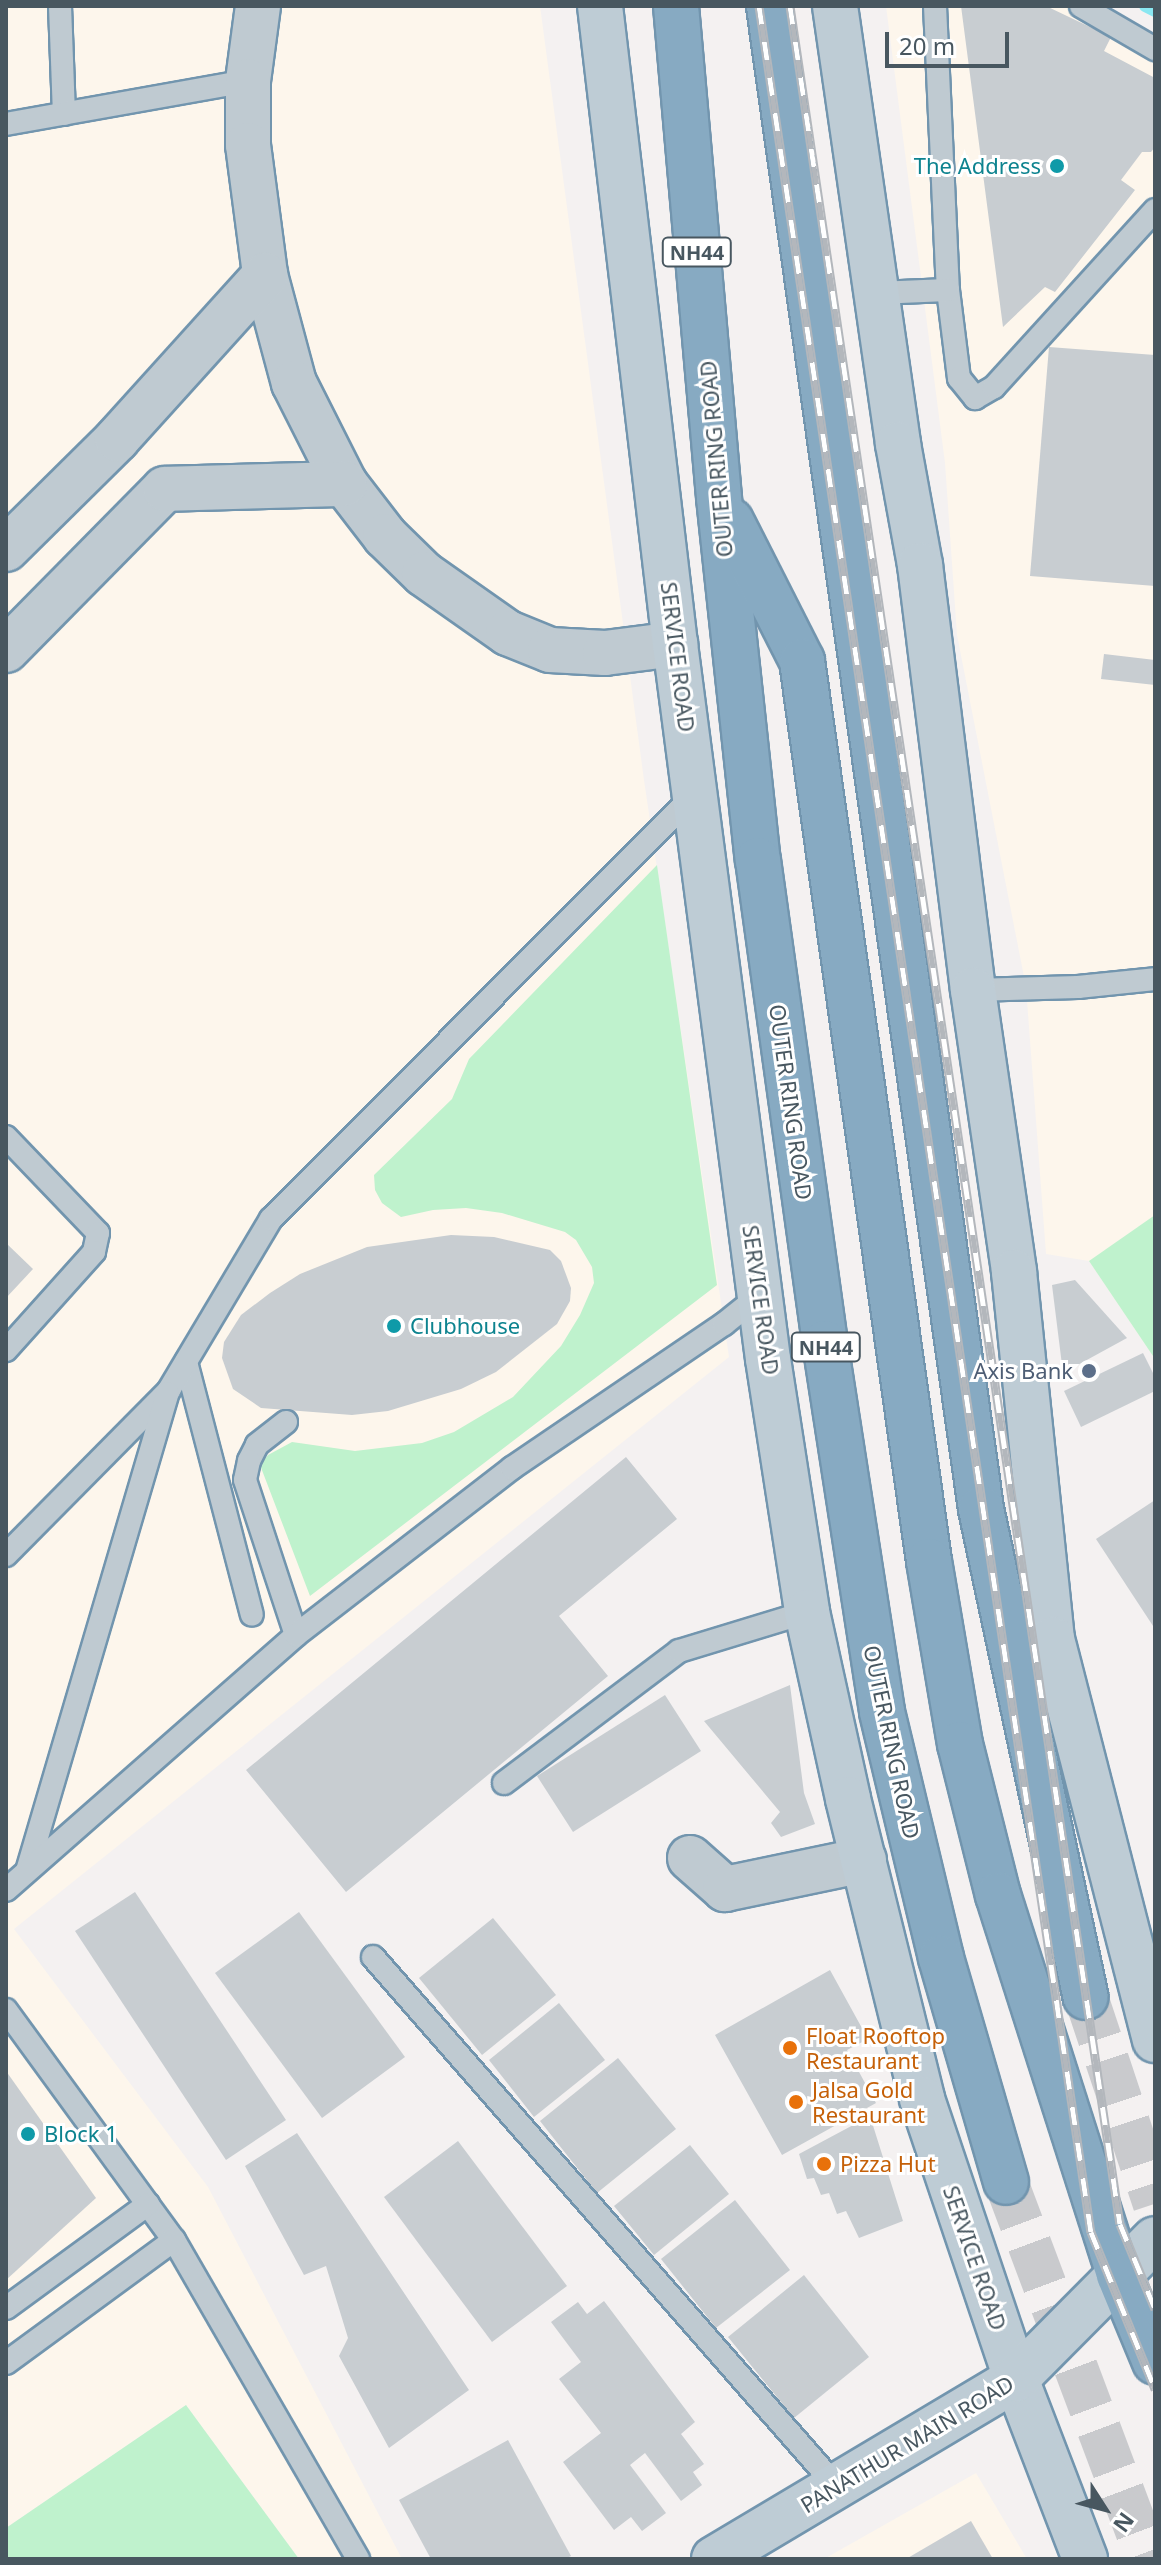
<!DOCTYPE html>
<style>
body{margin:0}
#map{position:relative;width:1161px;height:2565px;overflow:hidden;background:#f4f1f1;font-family:"Noto Sans",sans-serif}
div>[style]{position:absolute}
.commercial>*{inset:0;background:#fdf6ec}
.green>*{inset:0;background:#bff2cd}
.stream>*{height:12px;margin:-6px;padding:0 6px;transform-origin:6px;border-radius:6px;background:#8ae7f1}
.building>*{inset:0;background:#c8cdd1}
.highway-tunnel>*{height:44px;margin-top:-22px;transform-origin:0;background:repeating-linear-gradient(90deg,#c9cacd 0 44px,transparent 0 66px)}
.roads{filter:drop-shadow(2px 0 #7295ae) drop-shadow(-2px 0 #7295ae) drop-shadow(0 2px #7295ae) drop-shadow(0 -2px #7295ae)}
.lane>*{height:22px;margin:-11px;padding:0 11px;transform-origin:11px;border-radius:11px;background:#bfcad1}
.street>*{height:44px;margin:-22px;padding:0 22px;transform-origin:22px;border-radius:22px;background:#bfcad1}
.secondary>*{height:44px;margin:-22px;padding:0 22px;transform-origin:22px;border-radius:22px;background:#beccd5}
.highway>*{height:44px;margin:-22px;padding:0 22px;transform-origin:22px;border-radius:22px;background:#87aac2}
.rail>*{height:9px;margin-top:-4.5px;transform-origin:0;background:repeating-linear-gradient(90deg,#fff 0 18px,#b3b7bc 0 36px);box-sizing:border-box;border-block:2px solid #b3b7bc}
.dots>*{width:22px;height:22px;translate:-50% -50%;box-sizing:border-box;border:4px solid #fff;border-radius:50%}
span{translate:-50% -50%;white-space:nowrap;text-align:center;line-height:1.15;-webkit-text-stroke:6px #fff;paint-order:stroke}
.shield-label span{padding:2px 6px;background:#fff;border:2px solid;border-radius:6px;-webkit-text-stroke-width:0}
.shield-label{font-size:20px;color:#485760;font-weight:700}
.culture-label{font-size:22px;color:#0d838f}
.right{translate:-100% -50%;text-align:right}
.left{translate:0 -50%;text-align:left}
.street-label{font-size:22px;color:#485760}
.service-label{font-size:22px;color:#4e5e75}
.food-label{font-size:22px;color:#c56008}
.frame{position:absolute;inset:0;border:8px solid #485760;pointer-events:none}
.north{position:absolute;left:1065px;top:2469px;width:80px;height:80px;-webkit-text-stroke:6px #fff;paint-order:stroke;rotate:126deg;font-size:22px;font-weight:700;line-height:32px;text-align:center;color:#485760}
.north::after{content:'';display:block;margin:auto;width:28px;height:36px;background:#485760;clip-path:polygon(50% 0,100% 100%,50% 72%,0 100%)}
.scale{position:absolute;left:885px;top:32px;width:124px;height:36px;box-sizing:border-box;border:4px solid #485760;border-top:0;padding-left:10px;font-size:24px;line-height:28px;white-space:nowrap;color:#485760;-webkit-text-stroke:6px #fff;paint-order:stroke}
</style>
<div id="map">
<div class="commercial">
<div style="clip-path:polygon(6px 6px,540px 6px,644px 780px,729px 1357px,14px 1929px,208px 2187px,402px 2559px,299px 2559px,186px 2405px,6px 2528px)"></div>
<div style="clip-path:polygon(886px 6px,1102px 6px,1155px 36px,1155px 1359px,1089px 1261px,1046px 1254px,1026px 987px,957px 635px,945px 463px)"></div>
<div style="clip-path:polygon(976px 2473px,1027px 2559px,824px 2559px)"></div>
</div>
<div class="green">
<div style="clip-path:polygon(657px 865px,717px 1285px,310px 1596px,260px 1465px,268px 1455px,292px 1442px,355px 1451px,422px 1443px,454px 1432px,513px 1397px,561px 1346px,580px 1315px,594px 1283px,592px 1267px,576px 1240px,565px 1232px,502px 1213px,466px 1208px,433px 1210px,401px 1217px,382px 1203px,375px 1190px,374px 1175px,452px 1099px,469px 1059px)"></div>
<div style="clip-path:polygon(1155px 1215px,1155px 1359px,1089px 1261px)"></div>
<div style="clip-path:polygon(186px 2405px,299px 2559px,6px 2559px,6px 2528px)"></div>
</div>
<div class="stream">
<div style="left:1145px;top:6px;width:11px;rotate:27deg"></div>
</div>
<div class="building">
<div style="clip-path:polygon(961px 6px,1046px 6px,1111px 37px,1104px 51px,1155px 78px,1155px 147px,1151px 152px,1142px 152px,1121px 180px,1135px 190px,1055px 292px,1045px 287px,1003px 327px)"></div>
<div style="clip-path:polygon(1049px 347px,1155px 355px,1155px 586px,1030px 576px)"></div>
<div style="clip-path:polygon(1104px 654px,1155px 660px,1155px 685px,1101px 679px)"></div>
<div style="clip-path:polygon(451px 1235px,494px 1237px,550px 1250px,561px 1261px,571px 1288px,570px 1301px,557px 1324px,496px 1372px,461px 1389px,388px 1411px,352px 1415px,261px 1408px,233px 1389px,222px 1358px,224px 1342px,241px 1315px,270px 1293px,300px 1274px,367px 1247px)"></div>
<div style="clip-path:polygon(6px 1243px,33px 1269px,6px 1298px)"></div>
<div style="clip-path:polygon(1075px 1280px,1127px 1338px,1063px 1373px,1052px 1285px)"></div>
<div style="clip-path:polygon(1143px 1353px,1155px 1377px,1155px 1391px,1081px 1427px,1064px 1391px)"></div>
<div style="clip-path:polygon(626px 1457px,677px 1519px,559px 1616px,608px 1676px,346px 1892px,246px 1770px)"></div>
<div style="clip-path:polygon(1155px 1500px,1155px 1629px,1096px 1539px)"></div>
<div style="clip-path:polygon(790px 1685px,804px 1793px,815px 1824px,781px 1837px,771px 1823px,780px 1812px,704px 1721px)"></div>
<div style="clip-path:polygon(665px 1695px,701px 1751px,573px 1832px,537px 1776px)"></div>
<div style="clip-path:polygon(135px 1892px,286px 2120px,226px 2160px,75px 1931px)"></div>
<div style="clip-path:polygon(299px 1912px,405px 2057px,322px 2118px,215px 1973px)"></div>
<div style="clip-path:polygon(493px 1918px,556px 1995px,482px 2055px,419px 1978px)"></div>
<div style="clip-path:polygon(830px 1970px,868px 2039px,847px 2050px,876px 2103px,782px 2155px,715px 2035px)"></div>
<div style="clip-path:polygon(559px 2003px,605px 2060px,534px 2117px,489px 2060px)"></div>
<div style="clip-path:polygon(618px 2058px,676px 2129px,597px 2193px,540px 2121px)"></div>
<div style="clip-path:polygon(6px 2071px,96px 2198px,6px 2280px)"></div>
<div style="clip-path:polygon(870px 2116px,903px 2221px,859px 2238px,846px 2211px,837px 2214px,829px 2193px,821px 2195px,814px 2178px,807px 2179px,799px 2154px)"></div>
<div style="clip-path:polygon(297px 2133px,469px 2390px,389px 2448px,339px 2356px,348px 2338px,326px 2266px,304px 2275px,245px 2166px)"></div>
<div style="clip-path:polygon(458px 2141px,567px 2286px,492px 2342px,384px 2197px)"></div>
<div style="clip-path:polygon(690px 2145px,729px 2194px,654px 2255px,614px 2206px)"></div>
<div style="clip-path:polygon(735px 2200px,790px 2270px,716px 2328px,661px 2259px)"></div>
<div style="clip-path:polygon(804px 2275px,869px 2357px,794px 2418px,728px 2337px)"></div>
<div style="clip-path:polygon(604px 2301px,695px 2422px,681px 2434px,704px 2464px,693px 2472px,702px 2485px,681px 2501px,645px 2453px,630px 2465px,666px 2513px,642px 2531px,631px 2517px,614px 2530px,563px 2462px,601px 2433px,559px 2379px,581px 2362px,551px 2322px,578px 2302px,587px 2314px)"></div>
<div style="clip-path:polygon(508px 2440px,571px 2556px,565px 2559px,431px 2559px,399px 2500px)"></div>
<div style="clip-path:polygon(971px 2521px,993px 2559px,906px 2559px)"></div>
</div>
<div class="highway-tunnel">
<div style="left:1086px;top:1997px;width:218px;rotate:71.6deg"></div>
<div style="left:1006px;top:2182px;width:403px;rotate:69.4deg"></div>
</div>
<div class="roads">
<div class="lane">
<div style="left:60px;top:6px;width:108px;rotate:87.9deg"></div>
<div style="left:935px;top:6px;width:284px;rotate:87.4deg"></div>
<div style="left:948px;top:290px;width:89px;rotate:82.9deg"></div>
<div style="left:959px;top:378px;width:26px;rotate:51deg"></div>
<div style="left:975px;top:398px;width:22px;rotate:-30deg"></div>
<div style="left:994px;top:387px;width:239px;rotate:-47.7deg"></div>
<div style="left:1081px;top:6px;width:86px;rotate:30.2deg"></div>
<div style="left:6px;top:124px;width:246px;rotate:-10.1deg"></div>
<div style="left:876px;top:293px;width:72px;rotate:-2.4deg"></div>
<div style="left:973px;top:990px;width:105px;rotate:-1.6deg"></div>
<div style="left:1078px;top:987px;width:77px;rotate:-5.9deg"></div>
<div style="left:6px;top:1137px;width:133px;rotate:46.2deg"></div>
<div style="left:98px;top:1233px;width:19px;rotate:102deg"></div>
<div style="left:94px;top:1252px;width:132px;rotate:131.9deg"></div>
<div style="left:186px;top:1362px;width:261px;rotate:75.4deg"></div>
<div style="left:286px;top:1422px;width:37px;rotate:142deg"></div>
<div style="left:257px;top:1445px;width:18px;rotate:117deg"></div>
<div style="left:249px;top:1461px;width:19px;rotate:102deg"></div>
<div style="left:245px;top:1480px;width:163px;rotate:71.8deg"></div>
<div style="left:6px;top:1555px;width:232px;rotate:-45.3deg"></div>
<div style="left:169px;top:1390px;width:199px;rotate:-59.2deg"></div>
<div style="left:271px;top:1219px;width:600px;rotate:-45.07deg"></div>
<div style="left:504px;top:1783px;width:219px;rotate:-37deg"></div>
<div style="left:679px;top:1651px;width:134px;rotate:-16.9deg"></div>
<div style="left:27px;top:1871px;width:498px;rotate:-73.6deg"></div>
<div style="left:6px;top:1890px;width:386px;rotate:-41.3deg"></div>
<div style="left:296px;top:1635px;width:273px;rotate:-37.7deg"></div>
<div style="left:512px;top:1468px;width:256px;rotate:-34.2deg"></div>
<div style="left:724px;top:1324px;width:46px;rotate:-38.9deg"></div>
<div style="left:373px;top:1957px;width:704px;rotate:48.8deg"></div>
<div style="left:6px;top:2010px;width:285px;rotate:53.9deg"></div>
<div style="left:174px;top:2240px;width:368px;rotate:60deg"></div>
<div style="left:6px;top:2308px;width:176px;rotate:-36.2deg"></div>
<div style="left:6px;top:2363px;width:208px;rotate:-36.2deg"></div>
</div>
<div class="street">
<div style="left:258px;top:6px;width:76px;rotate:97.6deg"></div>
<div style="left:248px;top:81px;width:64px;rotate:90deg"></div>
<div style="left:248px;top:145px;width:131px;rotate:82.5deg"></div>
<div style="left:265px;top:275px;width:112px;rotate:75deg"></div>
<div style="left:294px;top:383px;width:113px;rotate:63.2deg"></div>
<div style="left:345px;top:484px;width:66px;rotate:52.4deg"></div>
<div style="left:385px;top:536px;width:54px;rotate:44.3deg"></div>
<div style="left:424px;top:574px;width:103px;rotate:35.1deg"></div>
<div style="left:508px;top:633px;width:45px;rotate:22deg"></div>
<div style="left:550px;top:650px;width:55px;rotate:3.1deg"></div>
<div style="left:605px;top:653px;width:71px;rotate:-7.3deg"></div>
<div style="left:6px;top:549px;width:156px;rotate:-44.7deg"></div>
<div style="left:117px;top:439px;width:221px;rotate:-47.9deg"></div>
<div style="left:6px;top:650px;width:226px;rotate:-45.4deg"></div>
<div style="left:165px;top:489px;width:180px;rotate:-1.6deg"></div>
<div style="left:690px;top:1858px;width:47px;rotate:41.5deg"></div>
<div style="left:725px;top:1889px;width:142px;rotate:-11.8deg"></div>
</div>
<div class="secondary">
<div style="left:600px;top:6px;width:642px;rotate:83.3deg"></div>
<div style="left:675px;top:644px;width:721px;rotate:82.59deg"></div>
<div style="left:768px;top:1359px;width:256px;rotate:81.2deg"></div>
<div style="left:807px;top:1612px;width:191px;rotate:77.6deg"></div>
<div style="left:848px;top:1799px;width:309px;rotate:76.1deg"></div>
<div style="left:922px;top:2099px;width:295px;rotate:71.4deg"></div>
<div style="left:1016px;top:2379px;width:193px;rotate:69deg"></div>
<div style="left:835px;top:6px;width:443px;rotate:81.8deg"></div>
<div style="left:898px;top:444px;width:123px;rotate:79.7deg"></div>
<div style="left:920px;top:565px;width:428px;rotate:82.9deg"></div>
<div style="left:973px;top:990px;width:285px;rotate:81.7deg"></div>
<div style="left:1014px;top:1272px;width:369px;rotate:84.1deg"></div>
<div style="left:1052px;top:1639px;width:414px;rotate:75.6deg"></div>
<div style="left:714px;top:2559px;width:352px;rotate:-30.8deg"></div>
<div style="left:1016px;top:2379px;width:197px;rotate:-45.2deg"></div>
</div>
<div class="highway">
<div style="left:676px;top:6px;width:494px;rotate:85deg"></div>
<div style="left:719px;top:498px;width:364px;rotate:83.9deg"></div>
<div style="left:758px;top:860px;width:488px;rotate:82.1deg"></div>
<div style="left:825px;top:1343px;width:373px;rotate:81.2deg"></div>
<div style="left:882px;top:1712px;width:253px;rotate:76.5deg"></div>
<div style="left:941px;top:1958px;width:233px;rotate:73.8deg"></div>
<div style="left:769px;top:6px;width:1518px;rotate:81.97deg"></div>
<div style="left:981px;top:1509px;width:499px;rotate:77.9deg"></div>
<div style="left:731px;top:521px;width:157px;rotate:63.1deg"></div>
<div style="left:802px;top:661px;width:909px;rotate:81.97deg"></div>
<div style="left:929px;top:1561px;width:186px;rotate:80.4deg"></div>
<div style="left:960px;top:1744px;width:156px;rotate:75.9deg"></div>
<div style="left:998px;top:1895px;width:399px;rotate:72.3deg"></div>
<div style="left:1119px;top:2275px;width:94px;rotate:67.5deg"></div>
</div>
</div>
<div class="rail">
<div style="left:759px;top:6px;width:2251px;rotate:81.52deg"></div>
<div style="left:1091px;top:2232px;width:170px;rotate:67.8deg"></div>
<div style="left:790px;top:6px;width:2242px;rotate:81.54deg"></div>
<div style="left:1120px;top:2224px;width:92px;rotate:67.6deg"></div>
</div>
<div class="dots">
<div style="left:1057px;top:166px;background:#0f9aa8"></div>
<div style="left:394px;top:1326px;background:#0f9aa8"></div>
<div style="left:1089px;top:1371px;background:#5c6f8a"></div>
<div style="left:790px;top:2048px;background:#e8710a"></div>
<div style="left:796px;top:2102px;background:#e8710a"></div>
<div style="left:28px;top:2134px;background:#0f9aa8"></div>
<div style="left:824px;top:2164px;background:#e8710a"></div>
</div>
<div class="shield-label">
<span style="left:697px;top:252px">NH44</span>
<span style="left:826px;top:1347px">NH44</span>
</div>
<div class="culture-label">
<span class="right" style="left:1041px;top:166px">The Address</span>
<span class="left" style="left:410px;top:1326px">Clubhouse</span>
<span class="left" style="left:44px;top:2134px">Block 1</span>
</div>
<div class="street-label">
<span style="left:716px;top:459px;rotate:-95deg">OUTER RING ROAD</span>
<span style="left:678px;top:657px;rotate:83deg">SERVICE ROAD</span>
<span style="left:791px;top:1102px;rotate:82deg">OUTER RING ROAD</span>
<span style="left:761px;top:1300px;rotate:82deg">SERVICE ROAD</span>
<span style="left:892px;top:1742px;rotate:78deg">OUTER RING ROAD</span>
<span style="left:975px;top:2258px;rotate:71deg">SERVICE ROAD</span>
<span style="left:907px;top:2444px;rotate:-31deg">PANATHUR MAIN ROAD</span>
</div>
<div class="service-label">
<span class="right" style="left:1073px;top:1371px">Axis Bank</span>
</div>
<div class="food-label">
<span class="left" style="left:806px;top:2048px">Float Rooftop<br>Restaurant</span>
<span class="left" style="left:812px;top:2102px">Jalsa Gold<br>Restaurant</span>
<span class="left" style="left:840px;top:2164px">Pizza Hut</span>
</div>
<div class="frame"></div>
<div class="north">N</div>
<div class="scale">20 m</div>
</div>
